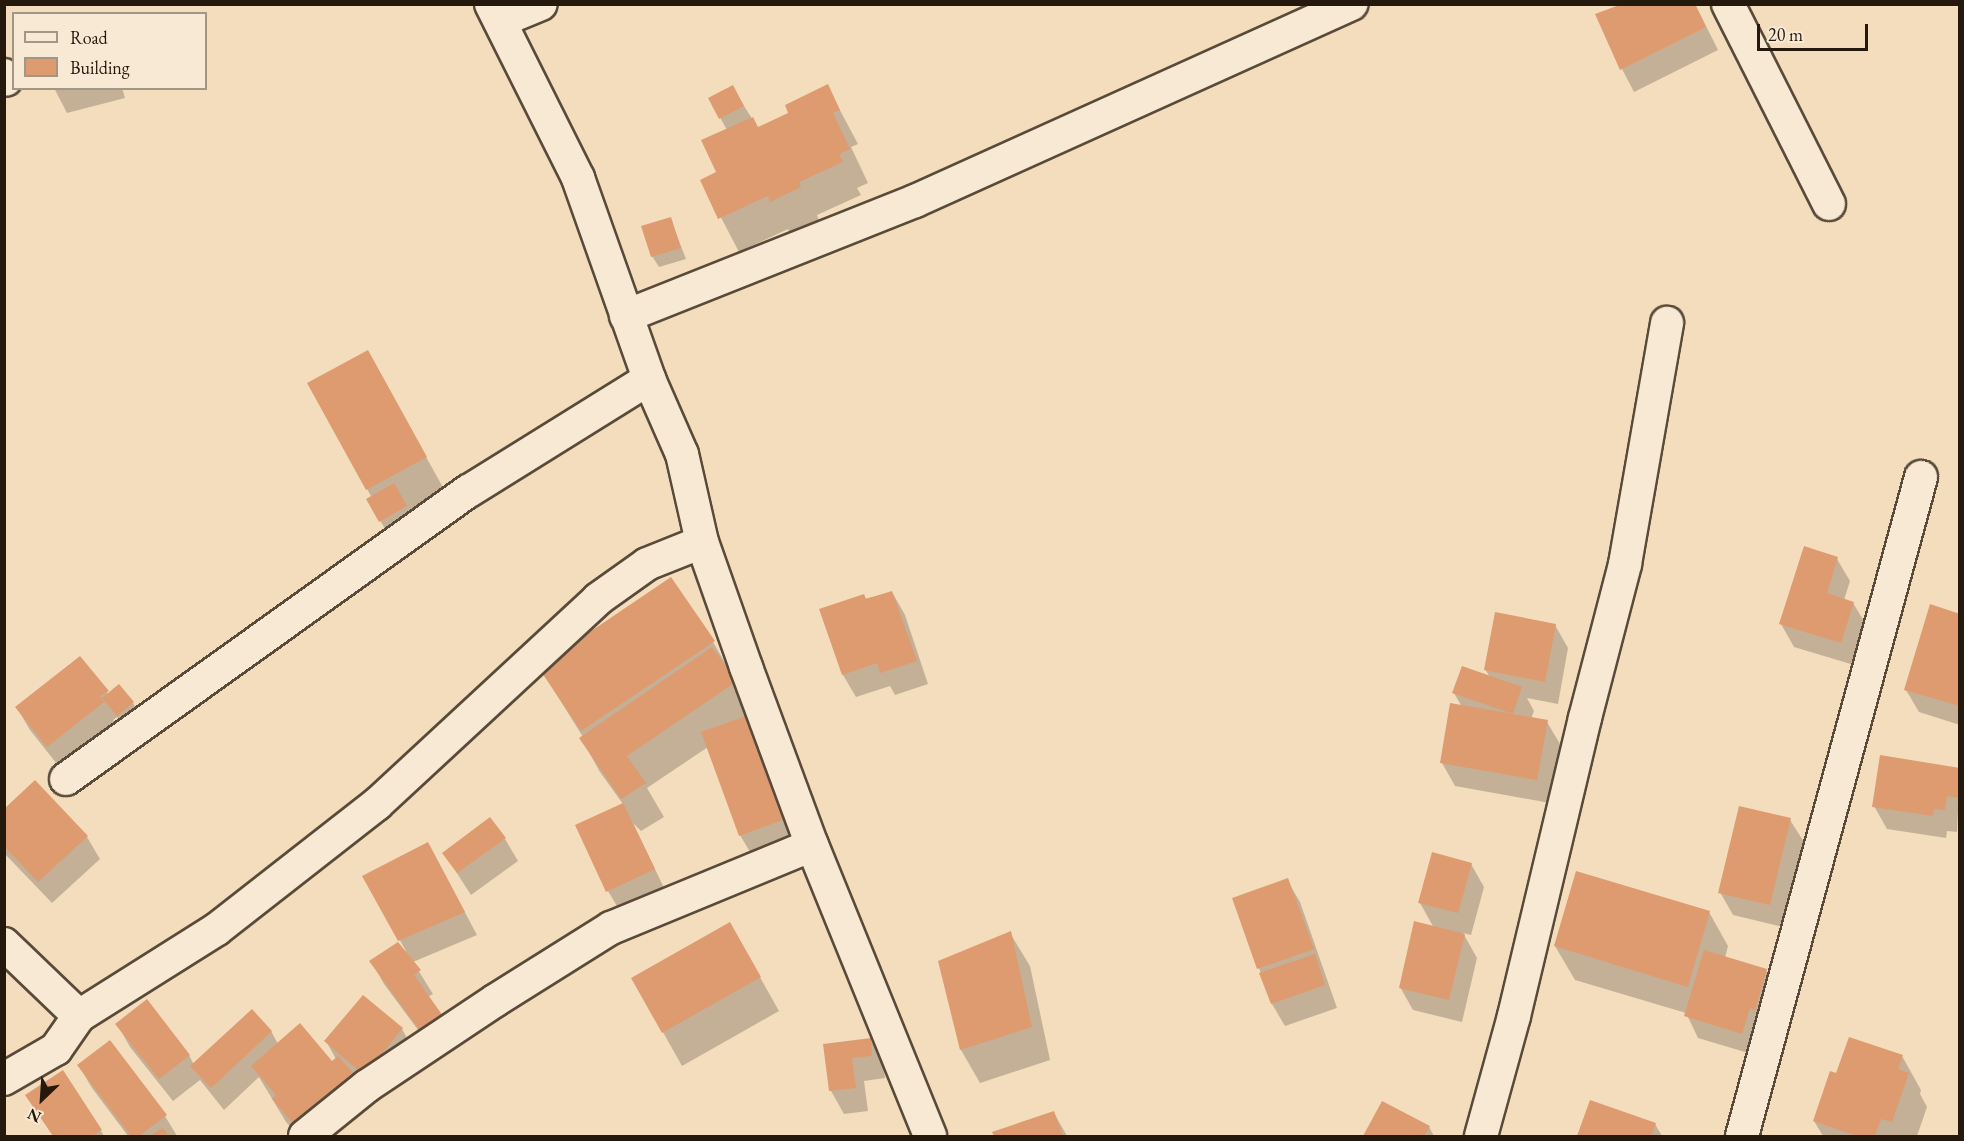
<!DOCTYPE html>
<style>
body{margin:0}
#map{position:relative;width:1964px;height:1141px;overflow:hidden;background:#f4ddbd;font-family:"EB Garamond",serif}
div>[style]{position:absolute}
.shadow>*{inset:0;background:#0003}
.building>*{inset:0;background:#de9b70}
.roads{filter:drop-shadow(2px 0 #594a39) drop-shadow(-2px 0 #594a39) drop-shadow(0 2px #594a39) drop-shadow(0 -2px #594a39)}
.minor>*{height:32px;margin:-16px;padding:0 16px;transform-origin:16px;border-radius:16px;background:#f8e9d4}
span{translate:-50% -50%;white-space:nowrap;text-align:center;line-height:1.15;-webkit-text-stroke:4.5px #f8e9d4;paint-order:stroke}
.frame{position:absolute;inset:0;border:6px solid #25190d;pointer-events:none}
.legend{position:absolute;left:12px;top:12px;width:195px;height:78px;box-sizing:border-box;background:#f8e9d4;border:2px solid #a49684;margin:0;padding:8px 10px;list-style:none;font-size:18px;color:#25190d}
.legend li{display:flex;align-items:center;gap:12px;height:30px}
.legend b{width:30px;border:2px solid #a49684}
.north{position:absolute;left:12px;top:1069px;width:60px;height:60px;-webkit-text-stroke:4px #f8e9d4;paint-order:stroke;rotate:205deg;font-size:16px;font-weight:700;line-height:24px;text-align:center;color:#25190d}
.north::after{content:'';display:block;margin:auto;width:21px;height:27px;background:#25190d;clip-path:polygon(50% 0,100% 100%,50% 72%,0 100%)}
.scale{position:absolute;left:1757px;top:24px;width:111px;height:27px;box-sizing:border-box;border:3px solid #25190d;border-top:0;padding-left:8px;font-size:18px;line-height:21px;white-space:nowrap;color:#25190d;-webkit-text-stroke:4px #f8e9d4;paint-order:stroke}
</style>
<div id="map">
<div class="shadow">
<div style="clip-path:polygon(1695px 4px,1718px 50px,1634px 92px,1622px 69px)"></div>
<div style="clip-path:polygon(827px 86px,858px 144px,851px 147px,868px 183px,857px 188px,861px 195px,817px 215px,819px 221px,790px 234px,788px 229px,739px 252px,702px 181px,718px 173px,727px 130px,710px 99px,732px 87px,758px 128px,790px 113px)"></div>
<div style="clip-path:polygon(54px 88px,122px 88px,125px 98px,67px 113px)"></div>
<div style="clip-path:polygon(670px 218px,686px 259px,659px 267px,652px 256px)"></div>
<div style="clip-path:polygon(309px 384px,386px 385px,445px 491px,408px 511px,412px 517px,387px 532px,368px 500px,372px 498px)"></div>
<div style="clip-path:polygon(1837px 559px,1850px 581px,1844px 600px,1853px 603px,1867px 626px,1854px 665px,1794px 647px,1781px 624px)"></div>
<div style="clip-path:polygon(892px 592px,905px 615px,928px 684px,895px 695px,890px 686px,856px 697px,843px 675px,821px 610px)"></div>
<div style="clip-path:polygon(1960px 615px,1960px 725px,1919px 712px,1906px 690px)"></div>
<div style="clip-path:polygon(1555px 625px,1568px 648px,1558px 704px,1527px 698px,1534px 711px,1531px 719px,1547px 722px,1560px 744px,1550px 803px,1455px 786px,1442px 763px,1462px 707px,1454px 693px,1490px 677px,1485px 669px)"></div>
<div style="clip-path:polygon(713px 642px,732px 675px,799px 841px,753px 857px,740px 835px,708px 747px,647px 788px,664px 817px,641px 831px,633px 823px,666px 892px,621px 913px,608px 891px,623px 804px,600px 772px,581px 738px,583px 737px,540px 668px)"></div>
<div style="clip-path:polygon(80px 658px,109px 695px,133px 703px,139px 714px,124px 726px,117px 717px,113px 720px,116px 725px,61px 769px,30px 730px,17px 708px)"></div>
<div style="clip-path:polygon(1960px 769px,1957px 832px,1947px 831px,1946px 838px,1887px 829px,1874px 806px)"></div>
<div style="clip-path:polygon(4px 811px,87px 837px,100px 859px,52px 903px,4px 853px)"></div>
<div style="clip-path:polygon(1790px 820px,1804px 842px,1783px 927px,1733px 915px,1720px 892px)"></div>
<div style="clip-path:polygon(505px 839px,518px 861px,471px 895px,444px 853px)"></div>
<div style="clip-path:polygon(1471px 864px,1484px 887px,1471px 935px,1463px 933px,1477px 958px,1462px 1022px,1413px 1010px,1400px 987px,1434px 928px,1420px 903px)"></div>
<div style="clip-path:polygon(441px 867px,477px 935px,413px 962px,433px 994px,428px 997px,455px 1039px,435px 1053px,384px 984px,371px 961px,406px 951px,364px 877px)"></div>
<div style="clip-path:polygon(1287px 880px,1300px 902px,1337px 1008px,1285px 1026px,1272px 1004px,1259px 968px)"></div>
<div style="clip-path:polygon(1709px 912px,1728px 946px,1725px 958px,1766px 970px,1779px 993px,1755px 1055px,1698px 1038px,1686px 1013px,1575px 980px,1555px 946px)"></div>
<div style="clip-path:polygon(730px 924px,779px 1011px,682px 1066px,633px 979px)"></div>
<div style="clip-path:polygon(1010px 933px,1030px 966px,1050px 1060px,980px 1083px,961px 1050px,939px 962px)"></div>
<div style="clip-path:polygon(364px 997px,402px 1029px,415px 1052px,299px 1136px,286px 1122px,259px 1077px,224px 1110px,200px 1080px,173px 1101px,130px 1047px,117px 1024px,189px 1055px,194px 1065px,271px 1031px,278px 1044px,332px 1063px,336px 1059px,326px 1041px)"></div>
<div style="clip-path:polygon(870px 1039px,883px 1062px,885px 1078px,864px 1081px,868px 1111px,844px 1114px,831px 1091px,825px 1045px)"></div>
<div style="clip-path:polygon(1902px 1056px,1921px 1090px,1920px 1094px,1927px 1107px,1917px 1136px,1823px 1136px,1814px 1121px)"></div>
<div style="clip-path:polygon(79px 1066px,165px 1116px,177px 1136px,128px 1136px,92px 1088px)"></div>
<div style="clip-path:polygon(27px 1095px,101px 1131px,104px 1136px,53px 1136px)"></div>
<div style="clip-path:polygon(1591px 1102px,1655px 1124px,1662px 1136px,1579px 1136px)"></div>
<div style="clip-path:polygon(1382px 1103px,1429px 1127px,1434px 1136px,1364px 1136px)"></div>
<div style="clip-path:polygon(1054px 1113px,1067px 1136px,996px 1136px,994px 1133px)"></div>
</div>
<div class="building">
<div style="clip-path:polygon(1622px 4px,1695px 4px,1706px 27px,1620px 70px,1595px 14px)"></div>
<div style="clip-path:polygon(828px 84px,840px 110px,833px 113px,850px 149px,839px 154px,843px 162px,799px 182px,801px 187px,770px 202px,768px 196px,718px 219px,700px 180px,716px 172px,701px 140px,753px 117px,758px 127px,788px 113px,785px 105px)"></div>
<div style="clip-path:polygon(733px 85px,744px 106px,719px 119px,708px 98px)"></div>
<div style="clip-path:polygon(671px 217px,681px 248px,651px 257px,641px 226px)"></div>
<div style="clip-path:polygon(368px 350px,427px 457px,366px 490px,307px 383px)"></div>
<div style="clip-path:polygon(394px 483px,407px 506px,379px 522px,366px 499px)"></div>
<div style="clip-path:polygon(1804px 546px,1838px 557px,1827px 593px,1854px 602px,1841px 643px,1779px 624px)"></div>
<div style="clip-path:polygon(671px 577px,715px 641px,581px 731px,538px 667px)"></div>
<div style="clip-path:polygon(892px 591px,917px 661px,880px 673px,877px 663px,842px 675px,819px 609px,864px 594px,866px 599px)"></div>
<div style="clip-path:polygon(1930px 604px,1960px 614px,1960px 706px,1904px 690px)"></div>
<div style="clip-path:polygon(1495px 612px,1556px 624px,1545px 682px,1484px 670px)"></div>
<div style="clip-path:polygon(712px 647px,737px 681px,627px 756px,646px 783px,621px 799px,579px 738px)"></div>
<div style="clip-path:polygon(80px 656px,109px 691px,100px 696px,104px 702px,47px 747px,15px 707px)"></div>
<div style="clip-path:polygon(1462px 666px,1522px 687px,1513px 714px,1452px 693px)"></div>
<div style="clip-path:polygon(119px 684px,134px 702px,117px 716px,102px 698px)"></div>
<div style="clip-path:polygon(1450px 703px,1548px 720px,1537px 780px,1440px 763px)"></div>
<div style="clip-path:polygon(749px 715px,788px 818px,739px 836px,701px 732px)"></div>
<div style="clip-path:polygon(1880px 755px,1960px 768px,1960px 798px,1947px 796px,1945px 810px,1934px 809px,1933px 816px,1872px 807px)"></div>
<div style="clip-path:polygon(35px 780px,88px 836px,38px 882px,4px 846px,4px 809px)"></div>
<div style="clip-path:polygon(623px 803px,655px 869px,606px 892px,575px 825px)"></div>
<div style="clip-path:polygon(1739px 806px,1791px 818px,1770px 905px,1718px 893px)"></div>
<div style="clip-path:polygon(490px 817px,506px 838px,457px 873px,442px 853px)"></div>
<div style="clip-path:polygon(428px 842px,465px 912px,398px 941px,362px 876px)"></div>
<div style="clip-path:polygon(1432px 852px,1472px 863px,1458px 913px,1418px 903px)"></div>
<div style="clip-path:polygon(1576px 871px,1710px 911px,1688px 987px,1554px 946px)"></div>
<div style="clip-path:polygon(1288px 878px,1314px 949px,1257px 969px,1232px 898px)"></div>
<div style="clip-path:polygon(1414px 921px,1465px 934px,1449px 1000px,1399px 988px)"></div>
<div style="clip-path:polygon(730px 922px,761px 977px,662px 1033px,631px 978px)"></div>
<div style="clip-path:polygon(1011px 931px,1032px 1027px,960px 1050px,938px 961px)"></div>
<div style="clip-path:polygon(398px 942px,421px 970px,414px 975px,443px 1016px,421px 1032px,369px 961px)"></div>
<div style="clip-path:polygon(1704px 950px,1767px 969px,1755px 1010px,1750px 1008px,1742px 1034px,1684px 1016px)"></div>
<div style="clip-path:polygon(1315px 954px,1325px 985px,1271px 1004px,1259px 973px)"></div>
<div style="clip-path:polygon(363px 995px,403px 1028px,364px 1075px,324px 1041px)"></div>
<div style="clip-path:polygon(147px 999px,190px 1055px,159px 1079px,115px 1024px)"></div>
<div style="clip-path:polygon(252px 1009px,272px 1031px,211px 1088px,190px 1066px)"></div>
<div style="clip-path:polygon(300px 1023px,332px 1061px,338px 1056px,355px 1075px,296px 1127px,272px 1099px,276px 1095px,251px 1066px)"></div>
<div style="clip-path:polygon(1849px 1037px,1903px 1055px,1898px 1069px,1909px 1073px,1892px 1122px,1881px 1119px,1875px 1136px,1857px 1136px,1813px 1121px,1830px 1071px,1836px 1073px)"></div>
<div style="clip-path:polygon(871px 1038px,872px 1056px,852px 1058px,856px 1088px,829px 1091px,823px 1044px)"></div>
<div style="clip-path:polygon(110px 1040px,167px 1115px,139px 1136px,131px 1136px,77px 1065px)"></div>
<div style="clip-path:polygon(63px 1070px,102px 1130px,92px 1136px,53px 1136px,25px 1095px)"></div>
<div style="clip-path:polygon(1590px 1100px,1656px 1123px,1651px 1136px,1577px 1136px)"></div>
<div style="clip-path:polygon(1382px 1101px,1430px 1126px,1424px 1136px,1363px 1136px)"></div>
<div style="clip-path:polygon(1054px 1111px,1063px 1136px,994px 1136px,992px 1132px)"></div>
<div style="clip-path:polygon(163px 1128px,169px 1136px,150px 1136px)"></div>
</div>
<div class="roads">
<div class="minor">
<div style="left:491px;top:4px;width:195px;rotate:63.4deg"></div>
<div style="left:578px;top:178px;width:213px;rotate:70.5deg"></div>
<div style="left:649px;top:379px;width:82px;rotate:66.3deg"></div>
<div style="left:682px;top:454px;width:90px;rotate:77.2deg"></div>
<div style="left:702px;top:542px;width:133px;rotate:70.6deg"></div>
<div style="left:746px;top:667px;width:190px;rotate:69.7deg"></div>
<div style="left:812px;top:845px;width:314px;rotate:67.9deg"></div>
<div style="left:1728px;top:4px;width:224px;rotate:63.2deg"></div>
<div style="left:500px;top:21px;width:44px;rotate:-22.5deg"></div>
<div style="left:4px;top:75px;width:5px;rotate:68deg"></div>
<div style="left:626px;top:316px;width:311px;rotate:-21.7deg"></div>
<div style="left:915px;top:201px;width:479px;rotate:-24.3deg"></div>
<div style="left:66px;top:779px;width:495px;rotate:-35.6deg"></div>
<div style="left:469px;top:491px;width:212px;rotate:-31.9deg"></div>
<div style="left:4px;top:944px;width:104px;rotate:43.8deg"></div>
<div style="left:4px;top:1079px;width:60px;rotate:-30deg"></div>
<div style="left:56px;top:1049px;width:40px;rotate:-55.1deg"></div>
<div style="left:79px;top:1016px;width:163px;rotate:-32.2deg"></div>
<div style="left:217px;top:929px;width:203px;rotate:-38deg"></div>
<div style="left:377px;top:804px;width:301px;rotate:-42.8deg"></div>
<div style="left:598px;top:599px;width:60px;rotate:-35.5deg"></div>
<div style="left:647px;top:564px;width:59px;rotate:-21.8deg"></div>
<div style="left:305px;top:1136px;width:80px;rotate:-38.9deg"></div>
<div style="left:367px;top:1086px;width:155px;rotate:-33.7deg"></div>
<div style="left:496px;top:1000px;width:136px;rotate:-32.1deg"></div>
<div style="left:611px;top:928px;width:217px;rotate:-22.4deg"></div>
<div style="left:1481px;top:1136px;width:124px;rotate:-74.6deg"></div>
<div style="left:1514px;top:1016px;width:306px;rotate:-76.6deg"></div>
<div style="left:1585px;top:718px;width:159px;rotate:-75.4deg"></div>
<div style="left:1625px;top:564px;width:245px;rotate:-80.1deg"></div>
<div style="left:1742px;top:1136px;width:683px;rotate:-74.8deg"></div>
</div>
</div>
<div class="frame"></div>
<ul class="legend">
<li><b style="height:8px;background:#f8e9d4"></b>Road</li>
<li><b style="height:16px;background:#de9b70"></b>Building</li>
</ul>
<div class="north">N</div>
<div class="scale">20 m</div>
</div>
